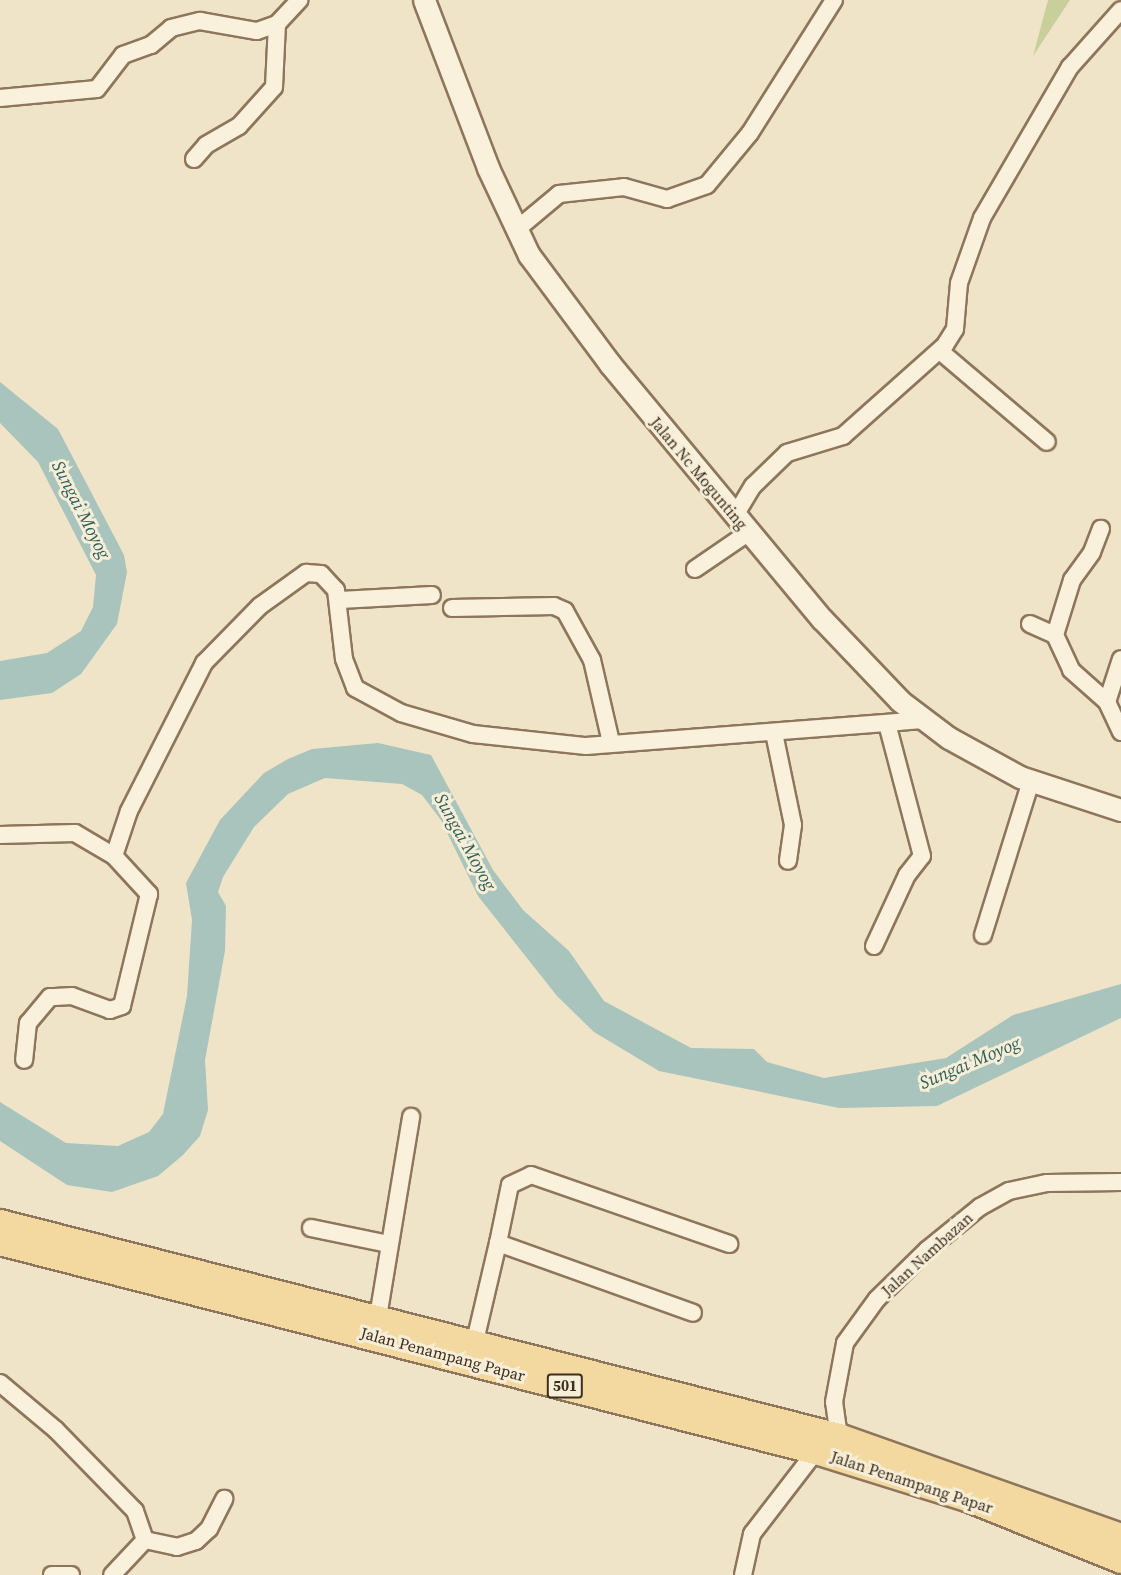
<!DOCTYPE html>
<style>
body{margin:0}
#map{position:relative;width:1121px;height:1575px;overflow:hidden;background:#f0e4c8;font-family:"Source Serif 4",serif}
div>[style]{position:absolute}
.green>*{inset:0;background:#c9cf9b}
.water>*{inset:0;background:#a9c4bc}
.roads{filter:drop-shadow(2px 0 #8d765c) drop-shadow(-2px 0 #8d765c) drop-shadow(0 2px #8d765c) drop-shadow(0 -2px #8d765c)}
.minor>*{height:16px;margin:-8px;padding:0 8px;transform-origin:8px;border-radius:8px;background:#faf1dc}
.tertiary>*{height:21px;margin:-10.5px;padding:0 10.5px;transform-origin:10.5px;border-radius:10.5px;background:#faf1dc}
.primary>*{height:26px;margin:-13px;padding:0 13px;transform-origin:13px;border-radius:13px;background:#f3d9a0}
span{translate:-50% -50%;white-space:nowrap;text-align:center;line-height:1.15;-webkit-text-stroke:6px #f7eed8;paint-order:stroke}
.shield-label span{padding:2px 4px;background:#f7eed8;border:2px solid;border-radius:4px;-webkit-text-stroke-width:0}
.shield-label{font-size:15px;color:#3d2e20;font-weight:700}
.street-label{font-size:16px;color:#3d2e20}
.water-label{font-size:18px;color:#2f5d5a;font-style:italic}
</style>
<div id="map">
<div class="green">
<div style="clip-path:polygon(1048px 0,1070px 0,1033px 56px)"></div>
</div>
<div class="water">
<div style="clip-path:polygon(0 382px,58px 429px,124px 555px,127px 572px,117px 624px,81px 674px,52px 693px,0 700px,0 661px,47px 653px,81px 631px,93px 607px,96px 575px,38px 462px,0 423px)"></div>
<div style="clip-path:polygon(378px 743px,431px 755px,493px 870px,523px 910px,569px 951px,604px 1001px,691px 1048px,754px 1049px,767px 1062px,824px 1078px,946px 1058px,1013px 1015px,1121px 984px,1121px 1018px,937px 1106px,839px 1108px,659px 1071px,594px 1032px,557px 996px,478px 896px,441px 820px,422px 795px,402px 784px,325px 778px,288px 794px,254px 827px,223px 877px,218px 892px,226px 906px,225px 951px,205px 1060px,208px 1110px,200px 1136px,183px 1155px,158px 1176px,112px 1192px,67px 1185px,0 1141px,0 1102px,66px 1143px,118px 1146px,149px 1132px,163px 1114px,187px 996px,192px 920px,186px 883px,220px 820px,264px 773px,288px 759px,312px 749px)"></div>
</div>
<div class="roads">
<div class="minor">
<div style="left:0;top:98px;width:97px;rotate:-5.3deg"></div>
<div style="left:97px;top:89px;width:43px;rotate:-52.6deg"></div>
<div style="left:123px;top:55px;width:30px;rotate:-20deg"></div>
<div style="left:151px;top:45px;width:26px;rotate:-40deg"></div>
<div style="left:171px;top:28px;width:30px;rotate:-14deg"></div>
<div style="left:200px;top:21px;width:58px;rotate:10deg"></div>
<div style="left:257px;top:31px;width:21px;rotate:-19deg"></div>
<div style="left:277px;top:24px;width:33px;rotate:-47deg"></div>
<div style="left:194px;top:159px;width:18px;rotate:-49deg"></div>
<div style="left:206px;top:145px;width:38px;rotate:-30deg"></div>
<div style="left:239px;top:126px;width:52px;rotate:-48.1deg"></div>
<div style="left:274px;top:87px;width:63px;rotate:-87.3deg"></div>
<div style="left:516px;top:230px;width:56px;rotate:-39.9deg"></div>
<div style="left:559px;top:194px;width:65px;rotate:-6.1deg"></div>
<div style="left:624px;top:187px;width:45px;rotate:15.6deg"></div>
<div style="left:667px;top:199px;width:42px;rotate:-19.3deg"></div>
<div style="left:707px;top:185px;width:67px;rotate:-50.4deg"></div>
<div style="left:750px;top:133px;width:157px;rotate:-57.7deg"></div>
<div style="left:940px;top:351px;width:140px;rotate:40.4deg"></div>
<div style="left:736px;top:514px;width:33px;rotate:-59deg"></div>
<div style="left:753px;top:486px;width:47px;rotate:-44.1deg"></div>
<div style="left:787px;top:453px;width:59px;rotate:-16.9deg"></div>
<div style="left:843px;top:436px;width:137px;rotate:-41.7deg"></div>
<div style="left:945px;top:345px;width:19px;rotate:-58deg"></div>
<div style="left:955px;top:329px;width:46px;rotate:-85deg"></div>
<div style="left:959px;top:283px;width:69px;rotate:-70.5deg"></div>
<div style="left:982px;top:218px;width:175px;rotate:-59.8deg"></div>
<div style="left:1070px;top:67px;width:76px;rotate:-48.2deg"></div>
<div style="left:695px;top:569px;width:65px;rotate:-34.4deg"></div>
<div style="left:340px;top:600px;width:92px;rotate:-3.1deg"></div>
<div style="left:452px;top:608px;width:102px;rotate:-1.1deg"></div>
<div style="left:554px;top:606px;width:12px;rotate:24deg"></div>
<div style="left:565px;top:611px;width:56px;rotate:61.1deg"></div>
<div style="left:592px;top:660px;width:84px;rotate:77deg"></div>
<div style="left:1030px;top:624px;width:27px;rotate:24deg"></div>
<div style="left:1055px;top:635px;width:38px;rotate:65deg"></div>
<div style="left:1071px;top:670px;width:48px;rotate:41.6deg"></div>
<div style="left:1107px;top:702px;width:33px;rotate:65deg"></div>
<div style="left:1055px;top:635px;width:58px;rotate:-72.8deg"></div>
<div style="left:1072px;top:580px;width:34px;rotate:-54deg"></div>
<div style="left:1092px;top:552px;width:25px;rotate:-69deg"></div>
<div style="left:1107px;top:702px;width:45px;rotate:-72deg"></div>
<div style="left:774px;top:733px;width:94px;rotate:78.3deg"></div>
<div style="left:793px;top:825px;width:36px;rotate:98deg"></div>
<div style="left:0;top:835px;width:75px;rotate:-1.5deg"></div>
<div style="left:75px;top:833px;width:45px;rotate:30.5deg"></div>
<div style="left:114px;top:856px;width:52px;rotate:47.4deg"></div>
<div style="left:149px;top:894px;width:115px;rotate:103.6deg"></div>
<div style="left:122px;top:1006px;width:13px;rotate:162deg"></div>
<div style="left:110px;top:1010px;width:40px;rotate:-159.8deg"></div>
<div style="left:72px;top:996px;width:22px;rotate:177deg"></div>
<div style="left:50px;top:997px;width:34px;rotate:130deg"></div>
<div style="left:28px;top:1023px;width:37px;rotate:96deg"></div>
<div style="left:114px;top:856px;width:47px;rotate:-71.6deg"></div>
<div style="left:129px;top:811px;width:166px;rotate:-63.1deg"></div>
<div style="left:204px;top:663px;width:80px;rotate:-45.5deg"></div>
<div style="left:260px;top:606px;width:57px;rotate:-35.7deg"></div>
<div style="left:306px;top:573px;width:15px;rotate:4deg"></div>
<div style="left:321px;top:574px;width:22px;rotate:47deg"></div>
<div style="left:336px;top:590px;width:69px;rotate:83.4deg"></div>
<div style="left:344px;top:659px;width:31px;rotate:69deg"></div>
<div style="left:355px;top:688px;width:52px;rotate:28.5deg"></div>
<div style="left:401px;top:713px;width:75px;rotate:16.3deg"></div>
<div style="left:473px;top:734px;width:114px;rotate:6.1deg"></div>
<div style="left:586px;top:746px;width:338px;rotate:-4.4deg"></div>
<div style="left:983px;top:935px;width:161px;rotate:-72.7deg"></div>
<div style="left:874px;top:946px;width:78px;rotate:-65.1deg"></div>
<div style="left:907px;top:875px;width:24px;rotate:-52deg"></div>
<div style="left:922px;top:856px;width:133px;rotate:-104.8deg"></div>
<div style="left:311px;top:1228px;width:79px;rotate:11.7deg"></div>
<div style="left:498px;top:1243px;width:59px;rotate:-78.3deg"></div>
<div style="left:510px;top:1185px;width:23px;rotate:-25deg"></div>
<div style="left:531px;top:1175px;width:210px;rotate:19.2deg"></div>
<div style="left:378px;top:1317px;width:203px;rotate:-80.6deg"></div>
<div style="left:475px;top:1341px;width:101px;rotate:-76.8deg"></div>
<div style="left:498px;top:1243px;width:207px;rotate:19.7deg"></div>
<div style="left:0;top:1383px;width:73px;rotate:40deg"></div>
<div style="left:56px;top:1430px;width:113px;rotate:45.7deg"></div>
<div style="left:135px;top:1511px;width:31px;rotate:71deg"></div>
<div style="left:145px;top:1540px;width:48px;rotate:133.3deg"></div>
<div style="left:839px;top:1437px;width:35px;rotate:-98deg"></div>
<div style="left:834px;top:1402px;width:60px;rotate:-79.4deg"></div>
<div style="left:845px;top:1343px;width:54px;rotate:-54deg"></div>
<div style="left:877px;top:1299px;width:70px;rotate:-44.4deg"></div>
<div style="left:927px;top:1250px;width:68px;rotate:-39.1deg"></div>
<div style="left:980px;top:1207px;width:33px;rotate:-29deg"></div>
<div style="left:1009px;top:1191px;width:39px;rotate:-12deg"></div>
<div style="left:1047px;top:1183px;width:74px;rotate:-0.8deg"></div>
<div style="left:145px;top:1540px;width:33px;rotate:12deg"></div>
<div style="left:177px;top:1547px;width:20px;rotate:-18deg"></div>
<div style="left:196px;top:1541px;width:18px;rotate:-43deg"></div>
<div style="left:209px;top:1529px;width:34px;rotate:-63deg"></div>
<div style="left:52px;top:1575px;width:19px"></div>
<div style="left:743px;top:1575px;width:42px;rotate:-77.6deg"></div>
<div style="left:752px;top:1534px;width:105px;rotate:-52.4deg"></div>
</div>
<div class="tertiary">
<div style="left:424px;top:0;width:180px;rotate:69.1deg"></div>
<div style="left:488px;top:168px;width:96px;rotate:64.8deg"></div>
<div style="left:529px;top:255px;width:136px;rotate:53.4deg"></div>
<div style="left:610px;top:364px;width:332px;rotate:50.3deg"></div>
<div style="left:822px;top:619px;width:113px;rotate:46.4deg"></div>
<div style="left:900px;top:701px;width:61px;rotate:37.1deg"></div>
<div style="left:949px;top:738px;width:81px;rotate:28.8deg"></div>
<div style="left:1020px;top:777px;width:106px;rotate:18.1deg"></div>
</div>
<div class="primary">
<div style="left:0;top:1223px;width:866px;rotate:14.31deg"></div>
<div style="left:839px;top:1437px;width:299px;rotate:19.5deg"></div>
<div style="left:0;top:1242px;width:842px;rotate:14.37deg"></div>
<div style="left:816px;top:1451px;width:158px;rotate:17.3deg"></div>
<div style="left:967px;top:1498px;width:166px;rotate:21.9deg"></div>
</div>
</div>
<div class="shield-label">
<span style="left:565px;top:1386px">501</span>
</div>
<div class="street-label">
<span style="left:699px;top:473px;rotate:50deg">Jalan Nc Mogunting</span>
<span style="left:927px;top:1254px;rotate:-42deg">Jalan Nambazan</span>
<span style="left:443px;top:1354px;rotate:15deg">Jalan Penampang Papar</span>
<span style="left:912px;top:1482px;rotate:18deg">Jalan Penampang Papar</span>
</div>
<div class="water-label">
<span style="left:81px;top:510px;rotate:63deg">Sungai Moyog</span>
<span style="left:465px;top:842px;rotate:61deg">Sungai Moyog</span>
<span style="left:970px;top:1063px;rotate:-23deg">Sungai Moyog</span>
</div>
</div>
